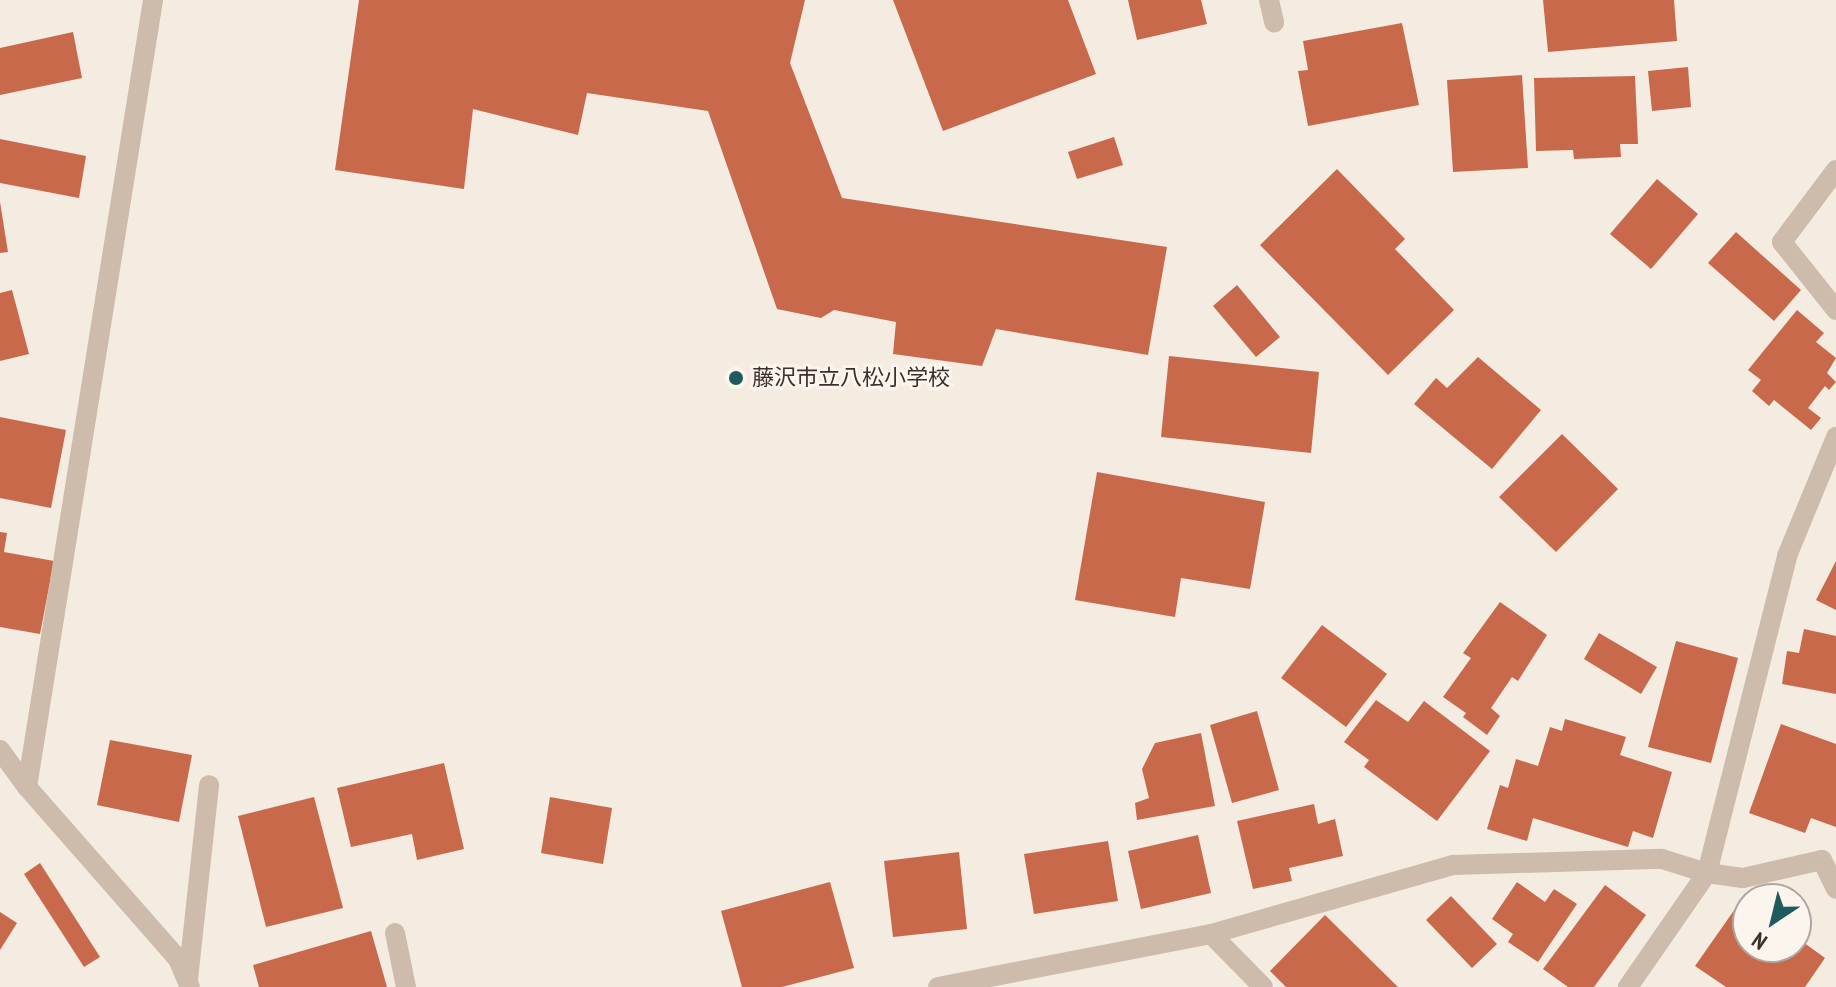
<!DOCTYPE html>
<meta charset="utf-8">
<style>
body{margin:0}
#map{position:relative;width:1836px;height:987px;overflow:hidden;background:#f4ebe1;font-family:"PT Sans Narrow","Noto Sans JP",sans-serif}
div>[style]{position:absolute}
.building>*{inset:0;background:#c8694b}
.minor>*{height:20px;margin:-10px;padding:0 10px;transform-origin:10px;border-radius:10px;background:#cdbbac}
.dots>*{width:22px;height:22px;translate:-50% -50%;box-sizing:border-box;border:4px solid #fbf5ee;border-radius:50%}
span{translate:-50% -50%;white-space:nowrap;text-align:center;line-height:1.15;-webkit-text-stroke:6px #fbf5ee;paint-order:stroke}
.poi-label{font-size:22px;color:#3b302b}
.left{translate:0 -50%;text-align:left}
.north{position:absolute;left:1732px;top:883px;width:80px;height:80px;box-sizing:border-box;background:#fbf5ee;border:2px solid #aea6a0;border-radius:50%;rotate:215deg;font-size:22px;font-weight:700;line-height:32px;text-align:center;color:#3b302b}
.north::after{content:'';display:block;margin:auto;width:28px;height:36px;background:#1f5a5e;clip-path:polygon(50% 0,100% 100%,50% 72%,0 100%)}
</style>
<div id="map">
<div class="building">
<div style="clip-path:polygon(359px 0,805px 0,790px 63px,842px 198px,1167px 247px,1148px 355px,996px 329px,982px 366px,893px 354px,896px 322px,834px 310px,821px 318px,777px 309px,708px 111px,587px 93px,578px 135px,473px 109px,464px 189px,335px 170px)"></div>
<div style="clip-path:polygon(893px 0,1068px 0,1096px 74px,943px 131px)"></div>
<div style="clip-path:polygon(1128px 0,1201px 0,1207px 24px,1137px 40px)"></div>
<div style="clip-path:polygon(1543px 0,1674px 0,1677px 41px,1548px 52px)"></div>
<div style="clip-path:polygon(1402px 23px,1419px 105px,1308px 126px,1298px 71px,1308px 70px,1303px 41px)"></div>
<div style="clip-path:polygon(73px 32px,82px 78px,0 95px,0 48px)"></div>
<div style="clip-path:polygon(1688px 67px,1691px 107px,1652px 111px,1648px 71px)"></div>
<div style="clip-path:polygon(1522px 75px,1528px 168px,1453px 172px,1447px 80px)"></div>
<div style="clip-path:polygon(1635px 76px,1638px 144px,1620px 144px,1621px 157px,1574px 159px,1573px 150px,1536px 151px,1534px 78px)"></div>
<div style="clip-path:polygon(1114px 137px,1123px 165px,1077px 179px,1068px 152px)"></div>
<div style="clip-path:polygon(0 139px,86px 156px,79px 198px,0 183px)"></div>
<div style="clip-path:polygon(1337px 169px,1405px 239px,1395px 249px,1454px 310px,1388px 375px,1260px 245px)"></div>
<div style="clip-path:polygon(1657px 179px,1698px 214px,1651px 269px,1610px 234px)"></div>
<div style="clip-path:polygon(0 202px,8px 252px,0 253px)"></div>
<div style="clip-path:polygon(1736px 232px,1801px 290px,1774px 321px,1708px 263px)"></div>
<div style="clip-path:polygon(1237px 285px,1280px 337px,1256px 357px,1213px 306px)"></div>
<div style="clip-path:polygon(12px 290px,29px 354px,0 361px,0 293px)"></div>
<div style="clip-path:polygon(1797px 310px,1824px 333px,1816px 342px,1836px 358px,1827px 373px,1836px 382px,1829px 390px,1825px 386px,1808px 408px,1821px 418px,1811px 430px,1774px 400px,1769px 406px,1752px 391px,1761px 380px,1748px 370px)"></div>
<div style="clip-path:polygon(1169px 356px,1319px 372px,1311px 453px,1161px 437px)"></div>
<div style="clip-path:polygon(1478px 357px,1541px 410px,1492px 469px,1414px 404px,1436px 378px,1447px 388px)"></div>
<div style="clip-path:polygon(0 417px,66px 430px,51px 508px,0 498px)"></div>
<div style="clip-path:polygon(1562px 434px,1618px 489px,1556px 552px,1499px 497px)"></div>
<div style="clip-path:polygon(1097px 472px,1265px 502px,1250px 589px,1181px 578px,1175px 617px,1075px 600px)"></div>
<div style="clip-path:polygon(0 532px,7px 533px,4px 552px,54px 561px,40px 634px,0 627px)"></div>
<div style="clip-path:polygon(1836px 561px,1836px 610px,1816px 600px)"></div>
<div style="clip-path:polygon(1500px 602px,1547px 635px,1518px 681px,1512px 677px,1491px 708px,1500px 716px,1487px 735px,1463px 717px,1466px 713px,1443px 697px,1471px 658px,1463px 653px)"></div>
<div style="clip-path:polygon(1322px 625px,1387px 674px,1346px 727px,1281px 678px)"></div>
<div style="clip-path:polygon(1804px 629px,1836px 636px,1836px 694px,1782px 684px,1787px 651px,1799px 653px)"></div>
<div style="clip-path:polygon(1599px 633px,1657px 667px,1641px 694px,1584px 659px)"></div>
<div style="clip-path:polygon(1676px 641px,1738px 658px,1711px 763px,1648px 747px)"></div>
<div style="clip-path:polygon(1376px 700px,1408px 722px,1424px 701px,1490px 751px,1437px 821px,1364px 767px,1369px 760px,1344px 742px)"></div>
<div style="clip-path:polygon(1257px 711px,1279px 790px,1232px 803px,1210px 725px)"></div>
<div style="clip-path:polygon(1565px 719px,1626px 737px,1620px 755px,1672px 772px,1653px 838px,1633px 831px,1628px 847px,1533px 818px,1527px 841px,1487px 829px,1500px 785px,1508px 788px,1516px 759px,1538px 766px,1550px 727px,1562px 731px)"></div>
<div style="clip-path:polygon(1781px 724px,1836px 744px,1836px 827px,1811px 818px,1805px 833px,1749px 813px)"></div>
<div style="clip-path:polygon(1201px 733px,1215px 806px,1137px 820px,1135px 803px,1149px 798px,1142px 769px,1155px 743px)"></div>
<div style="clip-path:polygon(110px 740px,192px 755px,179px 822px,97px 805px)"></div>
<div style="clip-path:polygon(444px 763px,464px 849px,417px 860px,412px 834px,351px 847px,337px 788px)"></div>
<div style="clip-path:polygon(314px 797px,343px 908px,266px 927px,238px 816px)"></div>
<div style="clip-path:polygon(550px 797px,612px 808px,603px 864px,541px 853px)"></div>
<div style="clip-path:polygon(1314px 804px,1318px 824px,1335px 819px,1343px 856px,1289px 868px,1292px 881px,1253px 889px,1237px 821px)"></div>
<div style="clip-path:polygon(1198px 835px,1211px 893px,1141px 909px,1128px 851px)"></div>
<div style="clip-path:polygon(1108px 841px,1118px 901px,1034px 914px,1024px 854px)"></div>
<div style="clip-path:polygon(959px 852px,967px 929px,893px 937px,884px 861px)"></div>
<div style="clip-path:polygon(40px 863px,100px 957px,84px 967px,24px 874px)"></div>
<div style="clip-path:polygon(830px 882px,854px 968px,782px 987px,742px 987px,721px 911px)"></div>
<div style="clip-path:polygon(1517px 882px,1545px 902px,1554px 889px,1577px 904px,1538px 962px,1508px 942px,1513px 934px,1492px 919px)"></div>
<div style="clip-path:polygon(1605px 885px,1646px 915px,1594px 987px,1568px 987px,1543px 969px)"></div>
<div style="clip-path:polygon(1451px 896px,1497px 944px,1472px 968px,1426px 920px)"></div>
<div style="clip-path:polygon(1742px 899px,1748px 903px,1748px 947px,1796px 947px,1796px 937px,1825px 958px,1805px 987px,1726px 987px,1695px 966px)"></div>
<div style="clip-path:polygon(0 912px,17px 923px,0 950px)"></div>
<div style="clip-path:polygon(1325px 915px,1398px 987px,1286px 987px,1270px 971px)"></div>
<div style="clip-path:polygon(371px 931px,387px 987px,259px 987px,253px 965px)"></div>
</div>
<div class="minor">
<div style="left:1269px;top:0;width:23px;rotate:77deg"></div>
<div style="left:1836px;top:170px;width:90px;rotate:126.9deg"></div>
<div style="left:1782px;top:242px;width:87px;rotate:51.5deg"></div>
<div style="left:0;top:750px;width:46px;rotate:53.9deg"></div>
<div style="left:27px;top:787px;width:229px;rotate:48.7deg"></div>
<div style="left:178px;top:959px;width:30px;rotate:67deg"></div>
<div style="left:27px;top:787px;width:797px;rotate:-80.9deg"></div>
<div style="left:395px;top:933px;width:55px;rotate:78.5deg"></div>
<div style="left:1211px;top:934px;width:74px;rotate:45.5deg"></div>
<div style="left:188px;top:979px;width:195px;rotate:-83.8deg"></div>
<div style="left:938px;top:987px;width:278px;rotate:-11deg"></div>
<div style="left:1211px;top:934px;width:253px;rotate:-15.9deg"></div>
<div style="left:1454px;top:865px;width:208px;rotate:-1.7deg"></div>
<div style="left:1662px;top:859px;width:47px;rotate:17.3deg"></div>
<div style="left:1707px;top:873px;width:36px;rotate:8deg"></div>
<div style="left:1743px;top:878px;width:81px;rotate:-12.8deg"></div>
<div style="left:1822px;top:860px;width:32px;rotate:64deg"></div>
<div style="left:1628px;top:987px;width:139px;rotate:-55.3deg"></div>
<div style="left:1707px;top:873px;width:327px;rotate:-75.8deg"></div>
<div style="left:1787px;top:556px;width:129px;rotate:-67.6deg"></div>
</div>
<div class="dots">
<div style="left:736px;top:378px;background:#1f5a5e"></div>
</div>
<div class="poi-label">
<span class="left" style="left:752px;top:378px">藤沢市立八松小学校</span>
</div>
<div class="north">N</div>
</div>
